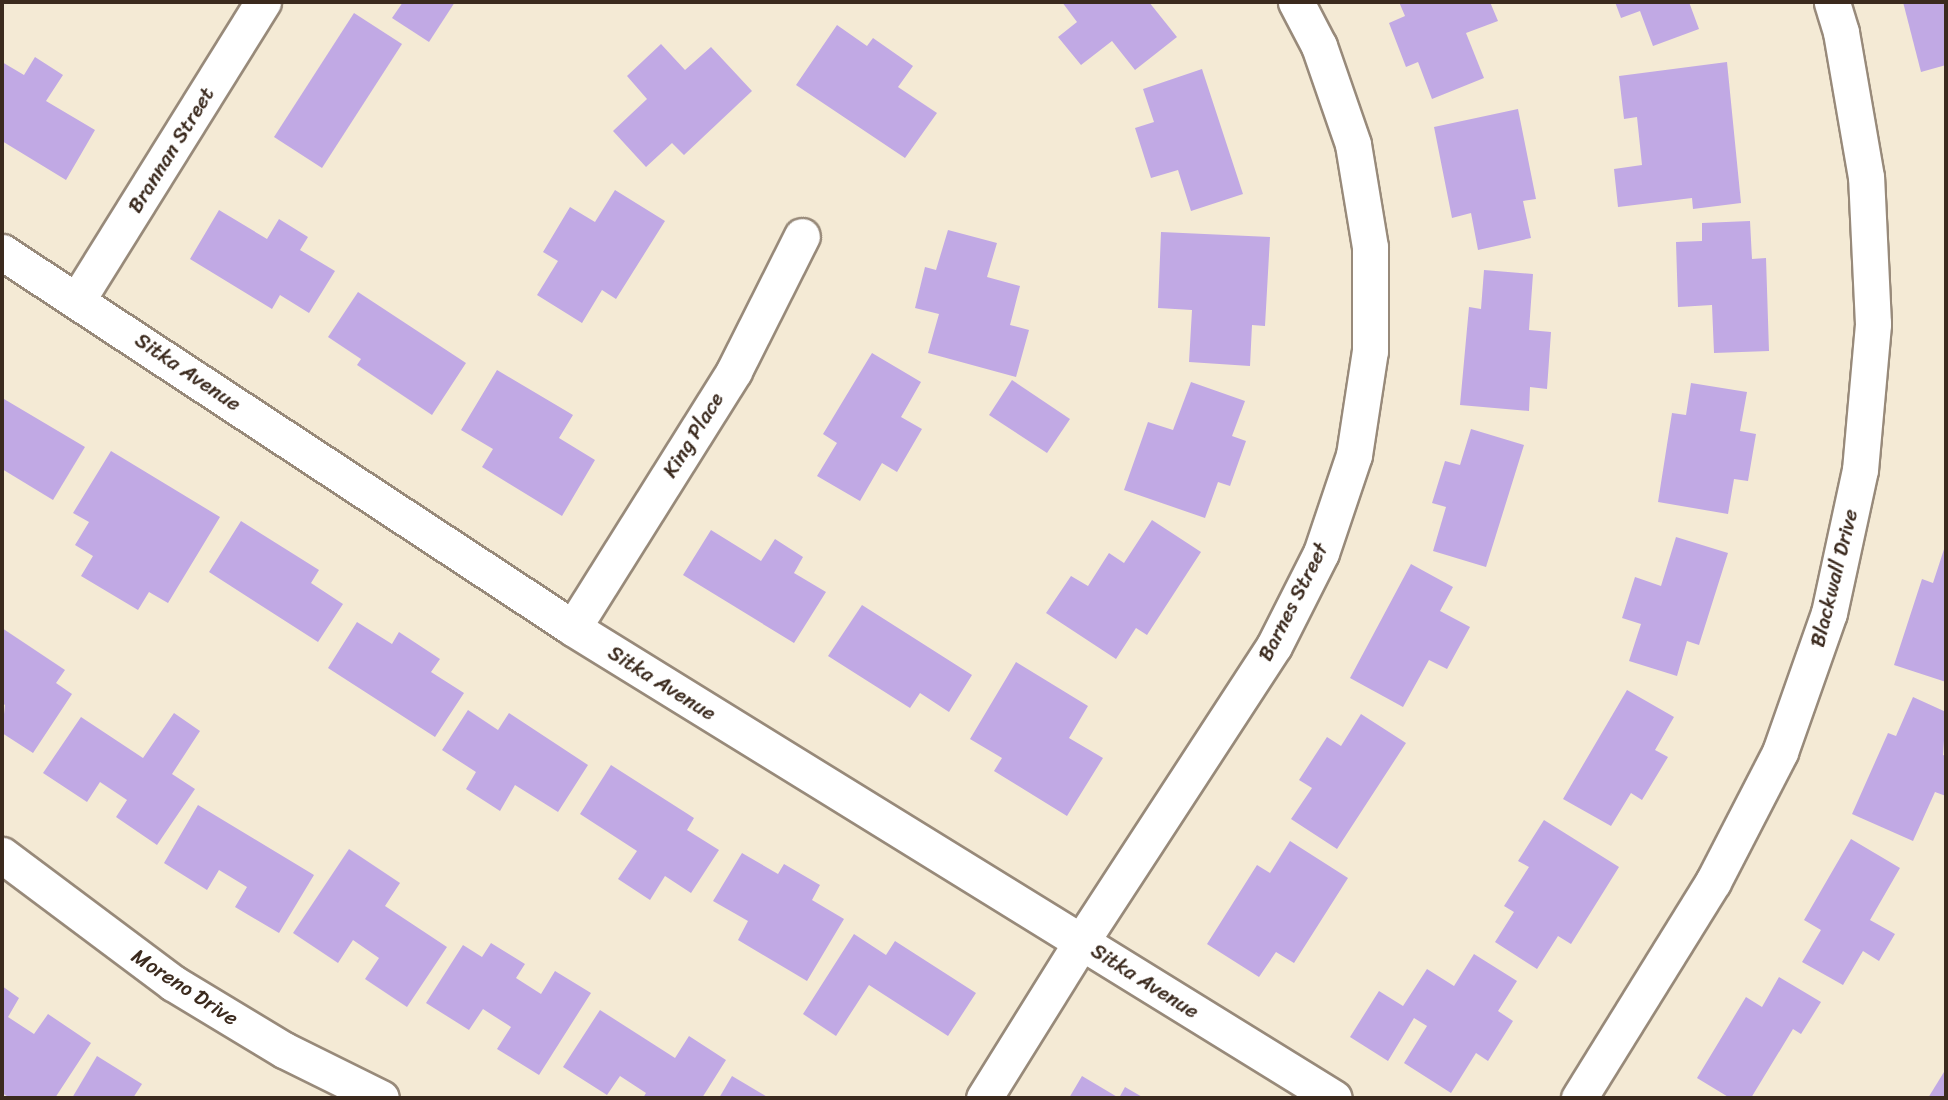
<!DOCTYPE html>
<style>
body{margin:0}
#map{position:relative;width:1948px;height:1100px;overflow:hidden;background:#f4ead5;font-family:Sriracha,sans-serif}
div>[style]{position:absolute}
.building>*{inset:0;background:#c1a9e4}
.roads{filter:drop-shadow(2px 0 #988a7a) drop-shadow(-2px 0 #988a7a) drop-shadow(0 2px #988a7a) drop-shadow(0 -2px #988a7a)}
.minor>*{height:35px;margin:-17.5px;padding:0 17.5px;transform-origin:17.5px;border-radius:17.5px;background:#fff}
span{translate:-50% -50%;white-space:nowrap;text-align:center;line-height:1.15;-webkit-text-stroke:7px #fff;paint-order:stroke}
.street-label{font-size:21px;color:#3b2a1e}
.frame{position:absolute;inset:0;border:4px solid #3b2a1e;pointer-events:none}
</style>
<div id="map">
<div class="building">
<div style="clip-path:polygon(403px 2px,455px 2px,429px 42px,392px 18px)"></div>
<div style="clip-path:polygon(1062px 2px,1149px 2px,1177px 37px,1135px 70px,1112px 41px,1081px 65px,1058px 37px,1077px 22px)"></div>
<div style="clip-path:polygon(1399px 2px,1490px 2px,1498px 21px,1466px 33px,1484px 78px,1432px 99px,1418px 62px,1406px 67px,1389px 23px,1405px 16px)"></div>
<div style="clip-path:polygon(1615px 2px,1689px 2px,1699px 29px,1653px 46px,1640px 11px,1621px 18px)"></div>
<div style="clip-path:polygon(1903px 2px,1946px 2px,1946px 65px,1921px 72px)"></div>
<div style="clip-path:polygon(354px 13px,402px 44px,322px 168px,274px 137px)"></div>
<div style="clip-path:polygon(837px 25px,867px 46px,873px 38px,913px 66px,898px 87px,937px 113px,905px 158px,796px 85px)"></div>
<div style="clip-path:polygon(661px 44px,685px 70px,711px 47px,752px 91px,684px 155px,672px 143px,646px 167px,613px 131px,647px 99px,627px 76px)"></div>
<div style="clip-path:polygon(35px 57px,63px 75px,46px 101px,95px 130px,66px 180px,2px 141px,2px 62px,24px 75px)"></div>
<div style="clip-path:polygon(1727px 62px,1741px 203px,1693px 209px,1692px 198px,1618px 207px,1614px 169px,1642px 165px,1637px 117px,1624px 119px,1619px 76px)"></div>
<div style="clip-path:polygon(1202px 69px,1243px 194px,1191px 211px,1178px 170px,1151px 178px,1135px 128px,1154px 122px,1143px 89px)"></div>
<div style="clip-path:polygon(1518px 109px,1536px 199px,1523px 201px,1531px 238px,1478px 250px,1471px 213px,1452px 218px,1434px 127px)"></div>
<div style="clip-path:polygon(615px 190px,665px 221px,616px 299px,602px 290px,582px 323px,537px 295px,558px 261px,543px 252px,570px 207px,595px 222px)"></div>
<div style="clip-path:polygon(219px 210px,267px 239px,279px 219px,308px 237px,300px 250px,335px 271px,309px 313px,280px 295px,272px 309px,190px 259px)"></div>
<div style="clip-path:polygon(1750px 221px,1752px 259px,1766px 258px,1769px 351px,1714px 353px,1712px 305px,1678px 307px,1676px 242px,1702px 241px,1702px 223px)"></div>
<div style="clip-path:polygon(948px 230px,997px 243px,987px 277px,1020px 286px,1010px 325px,1029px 330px,1016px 377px,928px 353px,939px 314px,915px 308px,925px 267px,936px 270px)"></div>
<div style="clip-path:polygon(1161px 232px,1270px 237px,1265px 326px,1252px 325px,1250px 366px,1189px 362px,1192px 310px,1158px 308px)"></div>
<div style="clip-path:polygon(1484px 270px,1533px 274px,1529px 330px,1551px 332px,1547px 389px,1530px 387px,1529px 411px,1460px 405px,1469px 307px,1481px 309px)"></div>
<div style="clip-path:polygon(358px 292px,466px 363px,432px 415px,357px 365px,361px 359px,328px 337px)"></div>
<div style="clip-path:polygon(872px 353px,921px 382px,901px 417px,922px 429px,897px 472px,882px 463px,860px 501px,817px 476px,837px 443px,823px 434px)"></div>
<div style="clip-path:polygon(497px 370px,573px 415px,559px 438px,595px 460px,562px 516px,482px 467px,493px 449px,461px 430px)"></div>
<div style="clip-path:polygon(1012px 380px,1070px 419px,1047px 453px,989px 415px)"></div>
<div style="clip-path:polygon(1191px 382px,1245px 401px,1232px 436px,1246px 441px,1230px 486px,1218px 482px,1205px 518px,1124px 490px,1148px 422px,1173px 430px)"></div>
<div style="clip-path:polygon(1691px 383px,1747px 392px,1740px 431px,1756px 434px,1748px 481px,1734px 479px,1728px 514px,1658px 502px,1672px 413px,1686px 415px)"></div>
<div style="clip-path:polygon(4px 399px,85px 447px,53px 500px,2px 469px)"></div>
<div style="clip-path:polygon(1471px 429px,1524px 445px,1486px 567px,1433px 551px,1446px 507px,1432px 503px,1445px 461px,1460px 465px)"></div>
<div style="clip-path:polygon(111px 451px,220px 517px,168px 603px,149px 592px,138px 610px,81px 576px,93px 556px,75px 545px,89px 522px,73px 513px)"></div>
<div style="clip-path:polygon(1152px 520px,1201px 552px,1147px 635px,1136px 628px,1116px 659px,1046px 613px,1071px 576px,1088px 586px,1109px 553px,1124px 563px)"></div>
<div style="clip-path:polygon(241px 521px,319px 570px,311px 583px,343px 604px,318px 642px,209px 572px)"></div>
<div style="clip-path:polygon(711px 530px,761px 561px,775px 539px,803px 557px,794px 573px,826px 592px,794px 643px,683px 575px)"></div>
<div style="clip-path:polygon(1676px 537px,1728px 553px,1699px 645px,1687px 641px,1677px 676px,1629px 661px,1641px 624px,1622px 618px,1635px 577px,1661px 586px)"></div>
<div style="clip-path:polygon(1946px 543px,1946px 682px,1894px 665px,1922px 579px,1933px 583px)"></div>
<div style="clip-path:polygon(1411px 564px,1453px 587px,1440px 611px,1470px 627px,1447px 669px,1429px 660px,1403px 707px,1350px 678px)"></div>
<div style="clip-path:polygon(862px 605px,972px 675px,949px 712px,920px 693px,910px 708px,828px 656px)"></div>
<div style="clip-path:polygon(357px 622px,392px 644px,399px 632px,440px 659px,431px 672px,464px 693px,435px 737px,328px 668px)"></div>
<div style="clip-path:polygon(2px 628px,65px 670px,56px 683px,72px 694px,33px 753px,2px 733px,5px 705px,2px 703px)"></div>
<div style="clip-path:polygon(1016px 662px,1088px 706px,1069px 738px,1103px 758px,1067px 816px,994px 771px,1002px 758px,970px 739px)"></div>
<div style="clip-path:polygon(1627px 690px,1674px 717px,1655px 750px,1668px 757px,1642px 800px,1631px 793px,1611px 826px,1563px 799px)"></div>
<div style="clip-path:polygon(1913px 697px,1946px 712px,1943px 755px,1946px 756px,1946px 796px,1935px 792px,1913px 841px,1852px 814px,1888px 733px,1896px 736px)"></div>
<div style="clip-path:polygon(468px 710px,498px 730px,509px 713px,588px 765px,558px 812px,515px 785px,500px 811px,466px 789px,476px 772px,442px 750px)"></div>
<div style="clip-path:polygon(174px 713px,200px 731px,172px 774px,195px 789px,157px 845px,116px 817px,127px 800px,100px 782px,87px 802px,43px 773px,81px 717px,143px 758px)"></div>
<div style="clip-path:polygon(1361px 714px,1406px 743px,1337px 849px,1291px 819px,1312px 788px,1299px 780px,1327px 737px,1341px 746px)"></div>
<div style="clip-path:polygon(611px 765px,694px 818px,687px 830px,719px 850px,691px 893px,665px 876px,650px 900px,618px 879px,637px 851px,580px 814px)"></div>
<div style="clip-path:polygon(198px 805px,314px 875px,279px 933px,235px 907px,247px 887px,219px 870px,207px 890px,164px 863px)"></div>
<div style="clip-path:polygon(1544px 820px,1619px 867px,1571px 944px,1558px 936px,1537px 969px,1495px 942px,1514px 912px,1504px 906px,1529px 867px,1518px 861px)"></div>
<div style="clip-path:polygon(1851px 839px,1900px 868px,1870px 920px,1895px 934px,1879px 961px,1863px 951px,1843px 985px,1802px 962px,1821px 930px,1804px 920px)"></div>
<div style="clip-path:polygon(1290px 841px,1348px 878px,1294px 963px,1276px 952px,1259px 977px,1207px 944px,1257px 865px,1270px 873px)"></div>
<div style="clip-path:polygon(349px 849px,400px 883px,385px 906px,447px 947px,407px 1007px,365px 979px,379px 958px,353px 940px,338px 963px,293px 933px)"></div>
<div style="clip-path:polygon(742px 853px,778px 874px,784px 864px,820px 885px,812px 900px,844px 919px,807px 981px,738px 940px,748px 921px,713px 901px)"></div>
<div style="clip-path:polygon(854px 934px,886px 955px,895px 941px,976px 993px,948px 1036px,869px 985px,836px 1036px,803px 1014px)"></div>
<div style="clip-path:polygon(491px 943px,525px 964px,516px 978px,541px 994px,555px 971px,591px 993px,539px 1075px,497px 1049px,511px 1027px,483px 1009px,469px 1030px,426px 1003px,463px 945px,482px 957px)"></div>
<div style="clip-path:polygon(1474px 954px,1517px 981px,1498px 1011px,1513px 1021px,1488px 1061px,1476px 1053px,1451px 1093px,1404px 1063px,1427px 1026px,1414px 1018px,1388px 1061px,1350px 1037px,1379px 991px,1403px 1006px,1427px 969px,1454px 986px)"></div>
<div style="clip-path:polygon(1779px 977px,1821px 1002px,1801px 1034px,1793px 1029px,1751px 1098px,1730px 1098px,1697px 1078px,1746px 997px,1762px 1007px)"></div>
<div style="clip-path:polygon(2px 986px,19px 998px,8px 1017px,34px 1034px,48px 1014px,91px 1043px,55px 1098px,10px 1098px,2px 1093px)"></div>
<div style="clip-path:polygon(600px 1010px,675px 1058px,689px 1036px,726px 1060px,702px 1098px,643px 1098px,646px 1093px,620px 1076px,607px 1095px,563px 1067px)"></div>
<div style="clip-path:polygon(97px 1056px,142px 1084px,133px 1098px,72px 1098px)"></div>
<div style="clip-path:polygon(1944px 1072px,1946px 1098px,1928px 1098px)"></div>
<div style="clip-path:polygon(732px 1076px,769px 1098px,719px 1098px)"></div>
<div style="clip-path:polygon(1082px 1076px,1119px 1098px,1125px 1087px,1144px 1098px,1069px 1098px)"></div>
</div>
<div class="roads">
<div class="minor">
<div style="left:2px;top:252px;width:684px;rotate:33.36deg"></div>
<div style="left:573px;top:628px;width:894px;rotate:31.7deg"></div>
<div style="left:78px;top:299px;width:350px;rotate:-58.1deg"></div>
<div style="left:573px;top:628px;width:303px;rotate:-57.9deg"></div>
<div style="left:734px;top:371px;width:151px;rotate:-63.3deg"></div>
<div style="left:2px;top:855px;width:214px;rotate:36.8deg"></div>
<div style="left:173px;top:983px;width:130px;rotate:31.1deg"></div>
<div style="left:284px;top:1050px;width:108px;rotate:26.3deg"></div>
<div style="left:984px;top:1098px;width:184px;rotate:-58.1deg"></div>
<div style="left:1081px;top:942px;width:353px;rotate:-56.9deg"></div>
<div style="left:1274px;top:646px;width:104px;rotate:-63.2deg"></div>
<div style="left:1321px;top:553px;width:103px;rotate:-71.4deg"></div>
<div style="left:1354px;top:455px;width:105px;rotate:-81.3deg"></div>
<div style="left:1370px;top:351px;width:104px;rotate:-90deg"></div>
<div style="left:1370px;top:247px;width:104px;rotate:-99.4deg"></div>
<div style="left:1353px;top:144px;width:104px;rotate:-109.1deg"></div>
<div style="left:1319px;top:46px;width:50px;rotate:-117.6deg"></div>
<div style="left:1579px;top:1098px;width:254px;rotate:-58.2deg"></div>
<div style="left:1713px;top:882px;width:146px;rotate:-62.7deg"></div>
<div style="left:1780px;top:752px;width:147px;rotate:-70.6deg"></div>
<div style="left:1829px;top:613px;width:146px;rotate:-77.8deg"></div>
<div style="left:1860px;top:470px;width:147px;rotate:-84.9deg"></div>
<div style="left:1873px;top:324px;width:147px;rotate:-92.7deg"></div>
<div style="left:1866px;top:177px;width:147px;rotate:-99.8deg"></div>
<div style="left:1841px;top:32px;width:31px;rotate:-107deg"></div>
</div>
</div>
<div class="street-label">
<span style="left:171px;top:150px;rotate:-58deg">Brannan Street</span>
<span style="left:188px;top:372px;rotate:34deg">Sitka Avenue</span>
<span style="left:693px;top:435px;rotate:-58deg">King Place</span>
<span style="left:1834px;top:578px;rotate:-76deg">Blackwall Drive</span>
<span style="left:1293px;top:602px;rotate:-63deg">Barnes Street</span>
<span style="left:662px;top:683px;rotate:32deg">Sitka Avenue</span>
<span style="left:1145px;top:981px;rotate:32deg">Sitka Avenue</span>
<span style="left:185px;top:987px;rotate:33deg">Moreno Drive</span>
</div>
<div class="frame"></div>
</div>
